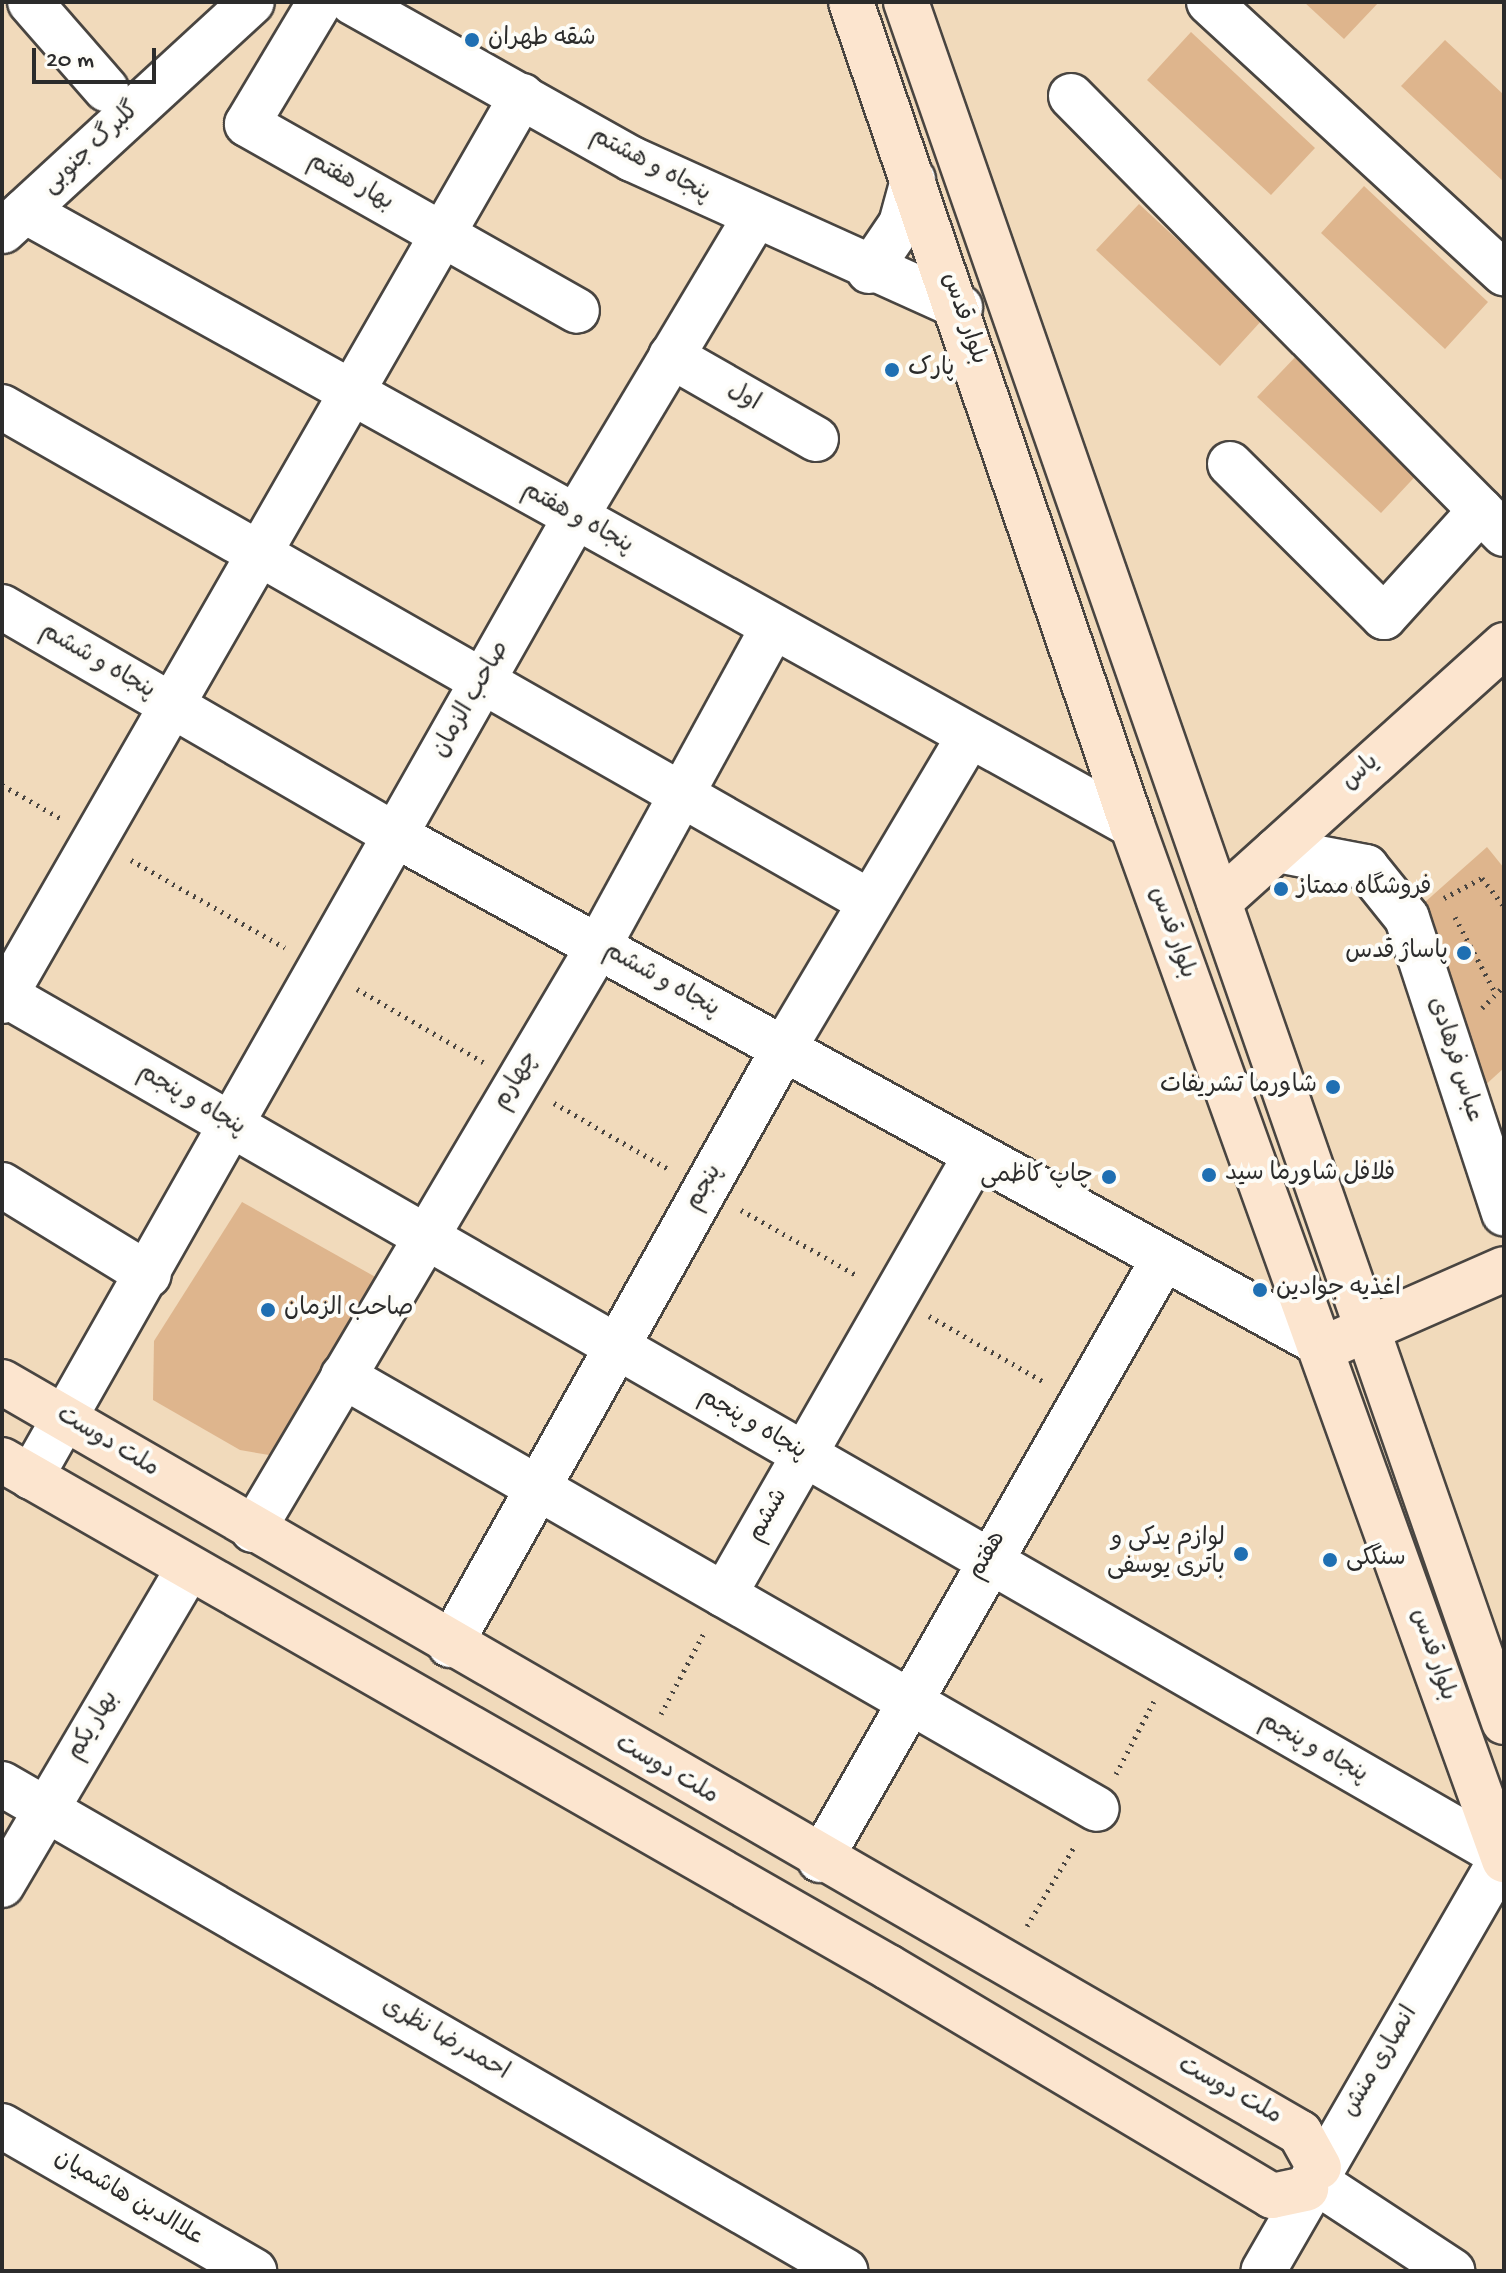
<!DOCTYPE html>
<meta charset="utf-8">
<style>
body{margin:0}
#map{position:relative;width:1506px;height:2273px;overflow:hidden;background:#f1dabb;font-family:"Gochi Hand","Playpen Sans Arabic",sans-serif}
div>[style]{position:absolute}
.building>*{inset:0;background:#deb58d}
.path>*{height:5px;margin-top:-2.5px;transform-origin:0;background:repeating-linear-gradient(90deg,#494541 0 2px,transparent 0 8px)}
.roads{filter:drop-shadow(2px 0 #494541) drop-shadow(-2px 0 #494541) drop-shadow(0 2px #494541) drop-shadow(0 -2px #494541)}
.street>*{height:44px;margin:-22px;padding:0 22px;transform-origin:22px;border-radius:22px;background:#fff}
.secondary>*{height:44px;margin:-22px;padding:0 22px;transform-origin:22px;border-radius:22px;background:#fce5cf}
.dots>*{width:22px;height:22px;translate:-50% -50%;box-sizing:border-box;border:4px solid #fdfcf7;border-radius:50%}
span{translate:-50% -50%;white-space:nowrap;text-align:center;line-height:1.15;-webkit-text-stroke:8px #fdfcf7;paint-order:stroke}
.poi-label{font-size:24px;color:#2b2b2b}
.left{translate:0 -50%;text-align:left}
.right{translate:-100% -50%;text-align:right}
.street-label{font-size:24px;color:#2b2b2b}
.frame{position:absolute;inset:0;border:4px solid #2b2b2b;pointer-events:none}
.scale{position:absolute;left:32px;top:48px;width:124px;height:36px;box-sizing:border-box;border:4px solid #2b2b2b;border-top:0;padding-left:10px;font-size:24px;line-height:28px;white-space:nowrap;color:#2b2b2b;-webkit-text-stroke:6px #fdfcf7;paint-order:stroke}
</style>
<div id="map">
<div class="building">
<div style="clip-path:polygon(1304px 2px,1379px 2px,1344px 39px)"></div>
<div style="clip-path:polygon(1191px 32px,1315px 148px,1271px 195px,1147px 80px)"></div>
<div style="clip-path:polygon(1445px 40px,1504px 95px,1504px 182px,1401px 86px)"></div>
<div style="clip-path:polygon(1364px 186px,1488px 302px,1445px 349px,1321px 233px)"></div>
<div style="clip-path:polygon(1139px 204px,1263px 319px,1220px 366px,1096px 250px)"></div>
<div style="clip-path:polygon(1301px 351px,1425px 466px,1381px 513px,1257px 397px)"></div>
<div style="clip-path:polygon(1487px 847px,1504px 868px,1504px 1068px,1482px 1088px,1407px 918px)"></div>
<div style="clip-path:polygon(242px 1202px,379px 1279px,281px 1457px,240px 1450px,153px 1400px,154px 1341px)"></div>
</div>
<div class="path">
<div style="left:2px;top:785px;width:67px;rotate:29.6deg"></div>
<div style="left:131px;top:860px;width:177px;rotate:29.7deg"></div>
<div style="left:1444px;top:898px;width:43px;rotate:-27.8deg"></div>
<div style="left:1482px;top:878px;width:36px;rotate:52deg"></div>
<div style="left:1455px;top:917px;width:87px;rotate:62deg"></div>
<div style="left:357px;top:989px;width:146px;rotate:30.1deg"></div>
<div style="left:1482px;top:1008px;width:31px;rotate:-45deg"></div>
<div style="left:554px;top:1103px;width:134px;rotate:30deg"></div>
<div style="left:741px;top:1210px;width:134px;rotate:29.4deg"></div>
<div style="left:929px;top:1316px;width:135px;rotate:29.8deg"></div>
<div style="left:661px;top:1714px;width:94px;rotate:-62.1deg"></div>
<div style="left:1116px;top:1774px;width:82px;rotate:-62.5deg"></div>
<div style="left:1027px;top:1926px;width:94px;rotate:-59.3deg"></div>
</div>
<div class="roads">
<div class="street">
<div style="left:30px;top:2px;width:116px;rotate:48.9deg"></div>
<div style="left:320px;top:2px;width:142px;rotate:120.9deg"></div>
<div style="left:247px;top:124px;width:379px;rotate:29.5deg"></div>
<div style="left:352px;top:2px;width:321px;rotate:29.3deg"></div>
<div style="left:632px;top:159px;width:360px;rotate:24.3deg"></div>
<div style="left:1209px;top:2px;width:401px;rotate:42.6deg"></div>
<div style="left:1071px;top:96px;width:616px;rotate:45.33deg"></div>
<div style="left:25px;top:211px;width:1266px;rotate:29.02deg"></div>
<div style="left:3px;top:231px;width:338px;rotate:-42.6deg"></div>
<div style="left:869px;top:271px;width:57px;rotate:-55.8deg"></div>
<div style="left:901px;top:224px;width:46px;rotate:-74.7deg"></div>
<div style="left:671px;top:356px;width:167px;rotate:29.8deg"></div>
<div style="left:2px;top:407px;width:999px;rotate:29.7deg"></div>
<div style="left:1230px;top:464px;width:217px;rotate:44.8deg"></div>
<div style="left:1384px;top:617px;width:144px;rotate:-47.8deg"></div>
<div style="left:2px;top:607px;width:454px;rotate:30.1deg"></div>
<div style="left:395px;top:835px;width:1060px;rotate:28.81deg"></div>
<div style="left:1277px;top:850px;width:91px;rotate:10.8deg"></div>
<div style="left:1366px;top:867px;width:65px;rotate:51.2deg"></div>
<div style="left:1407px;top:918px;width:311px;rotate:71.8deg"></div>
<div style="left:2px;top:993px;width:1731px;rotate:29.9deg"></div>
<div style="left:1503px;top:1856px;width:479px;rotate:120deg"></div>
<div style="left:2px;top:1001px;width:1044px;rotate:-60.12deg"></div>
<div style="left:2px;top:1185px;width:172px;rotate:31.5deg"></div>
<div style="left:343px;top:1376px;width:869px;rotate:29.87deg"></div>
<div style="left:31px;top:1477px;width:1103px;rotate:-60.44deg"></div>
<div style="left:575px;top:518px;width:347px;rotate:-59.1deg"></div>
<div style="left:253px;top:1530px;width:677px;rotate:-59.38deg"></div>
<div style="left:598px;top:947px;width:365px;rotate:-61.3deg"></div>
<div style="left:724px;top:1595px;width:507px;rotate:-60.2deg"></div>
<div style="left:450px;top:1645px;width:684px;rotate:-60.77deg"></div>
<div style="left:784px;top:1048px;width:363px;rotate:-59.3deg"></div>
<div style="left:2px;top:1784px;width:974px;rotate:30.01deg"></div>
<div style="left:820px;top:1860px;width:693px;rotate:-60.26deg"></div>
<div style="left:2px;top:1885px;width:368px;rotate:-59.5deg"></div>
<div style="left:2px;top:2126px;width:291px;rotate:29.9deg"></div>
<div style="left:1312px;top:2179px;width:168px;rotate:33.3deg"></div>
</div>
<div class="secondary">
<div style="left:851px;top:2px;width:870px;rotate:71.15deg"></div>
<div style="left:1132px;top:825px;width:1100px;rotate:70.23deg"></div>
<div style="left:906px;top:2px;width:1821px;rotate:70.83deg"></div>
<div style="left:1219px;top:902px;width:384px;rotate:-42deg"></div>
<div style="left:1338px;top:1342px;width:181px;rotate:-23.7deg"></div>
<div style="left:2px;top:1382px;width:1500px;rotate:30.05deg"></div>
<div style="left:1300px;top:2133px;width:39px;rotate:61deg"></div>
<div style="left:2px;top:1460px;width:1021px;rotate:29.78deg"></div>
<div style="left:888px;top:1967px;width:447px;rotate:30.8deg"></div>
<div style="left:1272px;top:2196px;width:35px;rotate:-12deg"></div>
</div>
</div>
<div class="dots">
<div style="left:472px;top:40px;background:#1f6fb2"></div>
<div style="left:892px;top:370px;background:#1f6fb2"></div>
<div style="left:1281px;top:889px;background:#1f6fb2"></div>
<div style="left:1464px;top:953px;background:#1f6fb2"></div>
<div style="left:1333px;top:1087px;background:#1f6fb2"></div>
<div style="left:1209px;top:1175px;background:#1f6fb2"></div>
<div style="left:1109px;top:1177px;background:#1f6fb2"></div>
<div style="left:1260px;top:1290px;background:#1f6fb2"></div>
<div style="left:268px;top:1310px;background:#1f6fb2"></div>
<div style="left:1241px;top:1554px;background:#1f6fb2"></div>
<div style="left:1330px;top:1560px;background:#1f6fb2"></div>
</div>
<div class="poi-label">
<span class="left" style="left:488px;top:40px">شقه طهران</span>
<span class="left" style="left:908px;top:370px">پارک</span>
<span class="left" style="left:1297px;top:889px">فروشگاه ممتاز</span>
<span class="right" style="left:1448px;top:953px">پاساژ قدس</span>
<span class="right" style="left:1317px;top:1087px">شاورما تشریفات</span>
<span class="left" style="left:1225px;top:1175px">فلافل شاورما سید</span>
<span class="right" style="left:1093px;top:1177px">چاپ كاظمى</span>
<span class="left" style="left:1276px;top:1290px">اغذیه جوادین</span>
<span class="left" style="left:284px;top:1310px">صاحب الزمان</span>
<span class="right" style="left:1225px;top:1554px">لوازم یدکی و<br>باتری یوسفی</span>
<span class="left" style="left:1346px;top:1560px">سنگکی</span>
</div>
<div class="street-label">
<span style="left:92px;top:149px;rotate:-43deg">گلبرگ جنوبی</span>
<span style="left:650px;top:166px;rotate:28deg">پنجاه و هشتم</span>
<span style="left:350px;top:183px;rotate:29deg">بهار هفتم</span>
<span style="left:963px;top:319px;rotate:71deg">بلوار قدس</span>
<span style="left:743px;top:398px;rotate:30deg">اول</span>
<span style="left:577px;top:519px;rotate:29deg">پنجاه و هفتم</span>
<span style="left:97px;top:662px;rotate:30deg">پنجاه و ششم</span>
<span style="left:472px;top:700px;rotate:-60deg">صاحب الزمان</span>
<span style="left:1361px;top:773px;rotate:-42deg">یاس</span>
<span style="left:1171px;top:933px;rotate:70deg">بلوار قدس</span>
<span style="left:661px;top:981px;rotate:29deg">پنجاه و ششم</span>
<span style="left:1454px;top:1060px;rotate:72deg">عباس فرهادی</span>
<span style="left:517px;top:1081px;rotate:-59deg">چهارم</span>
<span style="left:191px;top:1101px;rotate:30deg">پنجاه و پنجم</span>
<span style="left:705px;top:1188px;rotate:-60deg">پنجم</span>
<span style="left:752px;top:1425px;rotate:30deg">پنجاه و پنجم</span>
<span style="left:107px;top:1443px;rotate:31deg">ملت دوست</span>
<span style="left:769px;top:1516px;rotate:-61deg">ششم</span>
<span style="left:988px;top:1556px;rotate:-60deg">هفتم</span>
<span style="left:1432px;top:1655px;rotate:71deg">بلوار قدس</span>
<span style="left:94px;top:1726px;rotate:-59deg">بهار یکم</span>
<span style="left:1313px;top:1749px;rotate:29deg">پنجاه و پنجم</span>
<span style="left:666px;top:1771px;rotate:30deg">ملت دوست</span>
<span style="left:445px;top:2040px;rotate:30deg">احمدرضا نظری</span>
<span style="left:1381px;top:2062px;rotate:-59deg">انصاری منش</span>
<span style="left:1229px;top:2092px;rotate:29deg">ملت دوست</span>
<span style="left:128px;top:2199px;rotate:30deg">علاالدین هاشمیان</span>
</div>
<div class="frame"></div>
<div class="scale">20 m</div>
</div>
